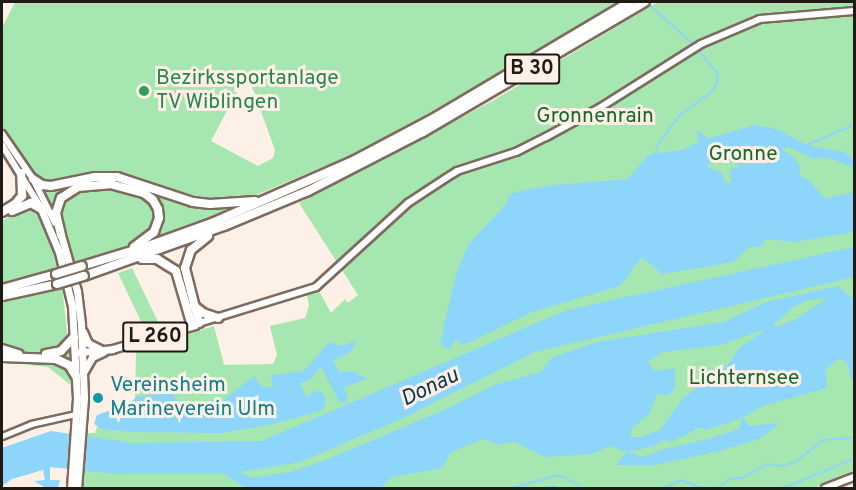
<!DOCTYPE html>
<style>
body{margin:0}
#map{position:relative;width:856px;height:490px;overflow:hidden;background:#fdf0e7;font-family:Overpass,sans-serif}
div>[style]{position:absolute}
.green>*{inset:0;background:#a6e6b0}
.water>*{inset:0;background:#8dd5fb}
.stream>*{height:1.5px;margin:-0.75px;padding:0 0.75px;transform-origin:0.75px;border-radius:0.75px;background:#8dd5fb}
.roads{filter:drop-shadow(2px 0 #7e6b5e) drop-shadow(-2px 0 #7e6b5e) drop-shadow(0 2px #7e6b5e) drop-shadow(0 -2px #7e6b5e)}
.street>*{height:4.5px;margin:-2.25px;padding:0 2.25px;transform-origin:2.25px;border-radius:2.25px;background:#fff}
.secondary>*{height:6px;margin:-3px;padding:0 3px;transform-origin:3px;border-radius:3px;background:#fff}
.primary>*{height:7px;margin:-3.5px;padding:0 3.5px;transform-origin:3.5px;border-radius:3.5px;background:#fff}
.highway>*{height:8px;margin:-4px;padding:0 4px;transform-origin:4px;border-radius:4px;background:#fff}
.bridges{filter:drop-shadow(2px 0 #7e6b5e) drop-shadow(-2px 0 #7e6b5e) drop-shadow(0 2px #7e6b5e) drop-shadow(0 -2px #7e6b5e)}
.highway-bridge>*{height:8px;margin:-4px;padding:0 4px;transform-origin:4px;border-radius:4px;background:#fff}
.dots>*{width:16px;height:16px;translate:-50% -50%;box-sizing:border-box;border:3px solid #fdf0e7;border-radius:50%}
span{translate:-50% -50%;white-space:nowrap;text-align:center;line-height:1.15;-webkit-text-stroke:6px #fdf0e7;paint-order:stroke}
.shield-label span{padding:2px 4px;background:#fdf0e7;border:2px solid;border-radius:4px;-webkit-text-stroke-width:0}
.shield-label{font-size:20px;color:#201914;font-weight:700}
.leisure-label{font-size:21px;color:#27864d}
.left{translate:0 -50%;text-align:left}
.park-label{font-size:21px;color:#18662f}
.culture-label{font-size:21px;color:#0d838f}
.water-label{font-size:22px;color:#0c364a;font-style:italic}
.frame{position:absolute;inset:0;border:3px solid #201914;pointer-events:none}
</style>
<div id="map">
<div class="green">
<div style="clip-path:polygon(evenodd,2px 2px,623px 2px,370px 147px,249px 198px,209px 200px,143px 180px,102px 173px,56px 183px,43px 182px,37px 177px,2px 130px,2px 28px,15px 2px,2px 2px,247px 73px,275px 150px,273px 158px,258px 166px,211px 141px,247px 73px)"></div>
<div style="clip-path:polygon(658px 2px,854px 2px,854px 473px,814px 488px,82px 488px,86px 433px,95px 433px,101px 414px,135px 402px,136px 350px,214px 326px,224px 365px,273px 364px,277px 355px,270px 326px,305px 318px,309px 306px,307px 295px,319px 291px,331px 313px,345px 299px,348px 303px,358px 295px,299px 203px,494px 100px)"></div>
<div style="clip-path:polygon(71px 186px,133px 186px,173px 201px,206px 209px,225px 208px,227px 213px,151px 242px,60px 267px,73px 387px,48px 367px,2px 362px,2px 221px,16px 213px,28px 191px,54px 191px)"></div>
<div style="clip-path:polygon(132px 268px,161px 328px,147px 334px,118px 273px)"></div>
</div>
<div class="water">
<div style="clip-path:polygon(evenodd,755px 125px,777px 129px,807px 145px,844px 152px,854px 160px,854px 168px,837px 161px,822px 157px,814px 159px,788px 147px,782px 149px,794px 158px,800px 166px,800px 176px,810px 181px,825px 199px,854px 192px,854px 232px,795px 242px,765px 239px,763px 246px,749px 247px,734px 262px,662px 274px,642px 257px,620px 286px,532px 312px,470px 342px,462px 345px,456px 339px,449px 350px,440px 344px,455px 278px,468px 245px,507px 203px,509px 195px,519px 191px,554px 185px,628px 179px,648px 155px,681px 150px,699px 142px,697px 130px,708px 139px,755px 125px,717px 148px,723px 149px,723px 159px,741px 166px,731px 169px,729px 173px,732px 182px,726px 183px,721px 172px,707px 167px,710px 164px,709px 153px,717px 148px)"></div>
<div style="clip-path:polygon(evenodd,854px 247px,854px 277px,535px 352px,401px 419px,300px 462px,240px 472px,253px 478px,290px 472px,326px 460px,444px 410px,497px 384px,541px 372px,551px 358px,597px 342px,724px 322px,766px 302px,838px 286px,853px 299px,854px 298px,854px 381px,850px 376px,847px 362px,839px 359px,825px 370px,827px 388px,763px 406px,742px 418px,750px 426px,780px 423px,759px 439px,723px 450px,656px 465px,616px 465px,627px 452px,610px 446px,592px 454px,545px 457px,515px 442px,497px 444px,483px 439px,451px 452px,442px 468px,392px 477px,381px 488px,247px 488px,223px 474px,117px 474px,50px 467px,50px 480px,60px 480px,58px 488px,46px 488px,34px 481px,45px 480px,43px 470px,12px 479px,2px 486px,2px 448px,51px 431px,133px 443px,262px 441px,567px 310px,854px 247px,828px 298px,796px 319px,776px 327px,773px 325px,792px 308px,808px 300px,828px 298px,854px 247px,759px 331px,764px 331px,740px 347px,727px 366px,683px 398px,660px 430px,642px 437px,630px 437px,631px 429px,649px 414px,657px 394px,669px 395px,675px 388px,675px 368px,655px 371px,648px 361px,663px 352px,721px 345px,759px 331px,854px 247px,742px 418px,739px 429px,708px 439px,661px 450px,643px 457px,628px 452px,654px 446px,664px 440px,671px 442px,699px 428px,705px 430px,742px 418px)"></div>
<div style="clip-path:polygon(358px 340px,350px 352px,333px 361px,339px 372px,354px 372px,368px 379px,344px 387px,348px 401px,340px 403px,321px 367px,310px 380px,300px 383px,306px 397px,317px 390px,325px 395px,326px 404px,321px 411px,273px 424px,221px 433px,132px 432px,102px 429px,94px 424px,97px 415px,126px 405px,137px 397px,172px 393px,177px 400px,190px 405px,203px 404px,223px 400px,254px 376px,261px 386px,273px 388px,271px 375px,304px 371px,329px 342px,341px 346px)"></div>
</div>
<div class="stream">
<div style="left:649px;top:4px;width:61px;rotate:42.3deg"></div>
<div style="left:807px;top:145px;width:51px;rotate:-23.1deg"></div>
<div style="left:655px;top:155px;width:13px;rotate:-72deg"></div>
<div style="left:659px;top:143px;width:34px;rotate:-53deg"></div>
<div style="left:679px;top:116px;width:42px;rotate:-36.3deg"></div>
<div style="left:713px;top:91px;width:11px;rotate:-63deg"></div>
<div style="left:718px;top:81px;width:8px;rotate:-97deg"></div>
<div style="left:717px;top:73px;width:31px;rotate:-130deg"></div>
<div style="left:512px;top:488px;width:45px;rotate:-15.6deg"></div>
<div style="left:555px;top:476px;width:10px;rotate:6deg"></div>
<div style="left:565px;top:477px;width:20px;rotate:33deg"></div>
<div style="left:546px;top:488px;width:7px;rotate:-16deg"></div>
<div style="left:553px;top:486px;width:5px;rotate:22deg"></div>
<div style="left:664px;top:488px;width:19px;rotate:-25deg"></div>
<div style="left:681px;top:480px;width:22px;rotate:21deg"></div>
<div style="left:719px;top:488px;width:13px;rotate:-42deg"></div>
<div style="left:729px;top:479px;width:14px;rotate:-4deg"></div>
<div style="left:743px;top:478px;width:28px;rotate:-30deg"></div>
<div style="left:767px;top:464px;width:17px;rotate:7deg"></div>
<div style="left:784px;top:466px;width:14px;rotate:-21deg"></div>
<div style="left:797px;top:461px;width:33px;rotate:-39deg"></div>
<div style="left:823px;top:440px;width:31px;rotate:-4deg"></div>
<div style="left:783px;top:488px;width:77px;rotate:-22.2deg"></div>
</div>
<div class="roads">
<div class="street">
<div style="left:2px;top:436px;width:31px;rotate:-22deg"></div>
<div style="left:31px;top:424px;width:46px;rotate:-12.5deg"></div>
</div>
<div class="secondary">
<div style="left:2px;top:134px;width:55px;rotate:55.4deg"></div>
<div style="left:33px;top:179px;width:49px;rotate:63.4deg"></div>
<div style="left:2px;top:145px;width:74px;rotate:58.2deg"></div>
<div style="left:199px;top:323px;width:122px;rotate:-17.1deg"></div>
<div style="left:316px;top:287px;width:125px;rotate:-42.4deg"></div>
<div style="left:408px;top:203px;width:45px;rotate:-33.3deg"></div>
<div style="left:446px;top:178px;width:13px;rotate:-32deg"></div>
<div style="left:457px;top:171px;width:62px;rotate:-17.9deg"></div>
<div style="left:516px;top:152px;width:34px;rotate:-27deg"></div>
<div style="left:546px;top:137px;width:63px;rotate:-28.6deg"></div>
<div style="left:601px;top:107px;width:118px;rotate:-32.2deg"></div>
<div style="left:701px;top:44px;width:64px;rotate:-23deg"></div>
<div style="left:760px;top:19px;width:94px;rotate:-4.9deg"></div>
<div style="left:825px;top:488px;width:31px;rotate:-21deg"></div>
</div>
<div class="primary">
<div style="left:41px;top:209px;width:47px;rotate:67.3deg"></div>
<div style="left:59px;top:252px;width:56px;rotate:76.5deg"></div>
<div style="left:72px;top:306px;width:92px;rotate:86.9deg"></div>
<div style="left:77px;top:398px;width:90px;rotate:93.8deg"></div>
<div style="left:61px;top:235px;width:58px;rotate:74.1deg"></div>
<div style="left:77px;top:291px;width:34px;rotate:83deg"></div>
<div style="left:81px;top:325px;width:73px;rotate:87.6deg"></div>
<div style="left:84px;top:398px;width:90px;rotate:94.4deg"></div>
<div style="left:83px;top:332px;width:12px;rotate:66deg"></div>
<div style="left:88px;top:343px;width:13px;rotate:27deg"></div>
<div style="left:80px;top:352px;width:32px;rotate:-5deg"></div>
<div style="left:112px;top:349px;width:86px;rotate:-16.1deg"></div>
<div style="left:84px;top:371px;width:16px;rotate:-60deg"></div>
<div style="left:92px;top:357px;width:12px;rotate:-24deg"></div>
</div>
<div class="highway">
<div style="left:33px;top:179px;width:11px;rotate:34deg"></div>
<div style="left:42px;top:185px;width:9px;rotate:6deg"></div>
<div style="left:51px;top:186px;width:45px;rotate:-11.6deg"></div>
<div style="left:95px;top:177px;width:22px"></div>
<div style="left:117px;top:177px;width:80px;rotate:18.2deg"></div>
<div style="left:193px;top:202px;width:17px;rotate:7deg"></div>
<div style="left:210px;top:204px;width:45px;rotate:-3.8deg"></div>
<div style="left:12px;top:211px;width:21px;rotate:-23deg"></div>
<div style="left:31px;top:203px;width:12px;rotate:31deg"></div>
<div style="left:2px;top:212px;width:15px;rotate:-32deg"></div>
<div style="left:15px;top:204px;width:11px;rotate:-49deg"></div>
<div style="left:22px;top:196px;width:23px;rotate:-92deg"></div>
<div style="left:61px;top:235px;width:23px;rotate:-103deg"></div>
<div style="left:56px;top:213px;width:16px;rotate:-72deg"></div>
<div style="left:61px;top:198px;width:20px;rotate:-33deg"></div>
<div style="left:78px;top:187px;width:32px;rotate:-5deg"></div>
<div style="left:110px;top:184px;width:35px;rotate:15deg"></div>
<div style="left:144px;top:193px;width:11px;rotate:38deg"></div>
<div style="left:153px;top:200px;width:10px;rotate:61deg"></div>
<div style="left:158px;top:209px;width:9px;rotate:84deg"></div>
<div style="left:159px;top:218px;width:15px;rotate:110deg"></div>
<div style="left:154px;top:232px;width:25px;rotate:143deg"></div>
<div style="left:142px;top:259px;width:15px"></div>
<div style="left:157px;top:259px;width:22px;rotate:32deg"></div>
<div style="left:176px;top:271px;width:57px;rotate:73.8deg"></div>
<div style="left:82px;top:266px;width:66px;rotate:-16.8deg"></div>
<div style="left:145px;top:247px;width:73px;rotate:-19.9deg"></div>
<div style="left:214px;top:222px;width:154px;rotate:-23.7deg"></div>
<div style="left:355px;top:160px;width:92px;rotate:-28deg"></div>
<div style="left:436px;top:117px;width:226px;rotate:-30.7deg"></div>
<div style="left:84px;top:276px;width:149px;rotate:-19.7deg"></div>
<div style="left:224px;top:226px;width:91px;rotate:-22.6deg"></div>
<div style="left:308px;top:191px;width:129px;rotate:-27.2deg"></div>
<div style="left:423px;top:132px;width:257px;rotate:-30.4deg"></div>
<div style="left:2px;top:289px;width:56px;rotate:-15.5deg"></div>
<div style="left:2px;top:296px;width:56px;rotate:-12.3deg"></div>
<div style="left:194px;top:306px;width:11px;rotate:38deg"></div>
<div style="left:203px;top:313px;width:16px;rotate:18deg"></div>
<div style="left:199px;top:323px;width:57px;rotate:-104.3deg"></div>
<div style="left:185px;top:268px;width:19px;rotate:-72deg"></div>
<div style="left:191px;top:250px;width:22px;rotate:-39deg"></div>
<div style="left:2px;top:349px;width:17px;rotate:17deg"></div>
<div style="left:46px;top:354px;width:15px;rotate:-11deg"></div>
<div style="left:61px;top:351px;width:19px;rotate:-47deg"></div>
<div style="left:2px;top:357px;width:54px;rotate:2.1deg"></div>
<div style="left:56px;top:359px;width:14px;rotate:25deg"></div>
<div style="left:69px;top:365px;width:13px;rotate:58deg"></div>
</div>
</div>
<div class="bridges">
<div class="highway-bridge">
<div style="left:56px;top:274px;width:27px;rotate:-17deg"></div>
<div style="left:57px;top:284px;width:28px;rotate:-17deg"></div>
</div>
</div>
<div class="dots">
<div style="left:144px;top:91px;background:#2e9e5b"></div>
<div style="left:98px;top:398px;background:#0f9aa8"></div>
</div>
<div class="shield-label">
<span style="left:532px;top:69px">B 30</span>
<span style="left:155px;top:337px">L 260</span>
</div>
<div class="leisure-label">
<span class="left" style="left:156px;top:91px">Bezirkssportanlage<br>TV Wiblingen</span>
</div>
<div class="park-label">
<span style="left:595px;top:117px">Gronnenrain</span>
<span style="left:743px;top:155px">Gronne</span>
<span style="left:744px;top:379px">Lichternsee</span>
</div>
<div class="culture-label">
<span class="left" style="left:110px;top:398px">Vereinsheim<br>Marineverein Ulm</span>
</div>
<div class="water-label">
<span style="left:430px;top:388px;rotate:-26deg">Donau</span>
</div>
<div class="frame"></div>
</div>
